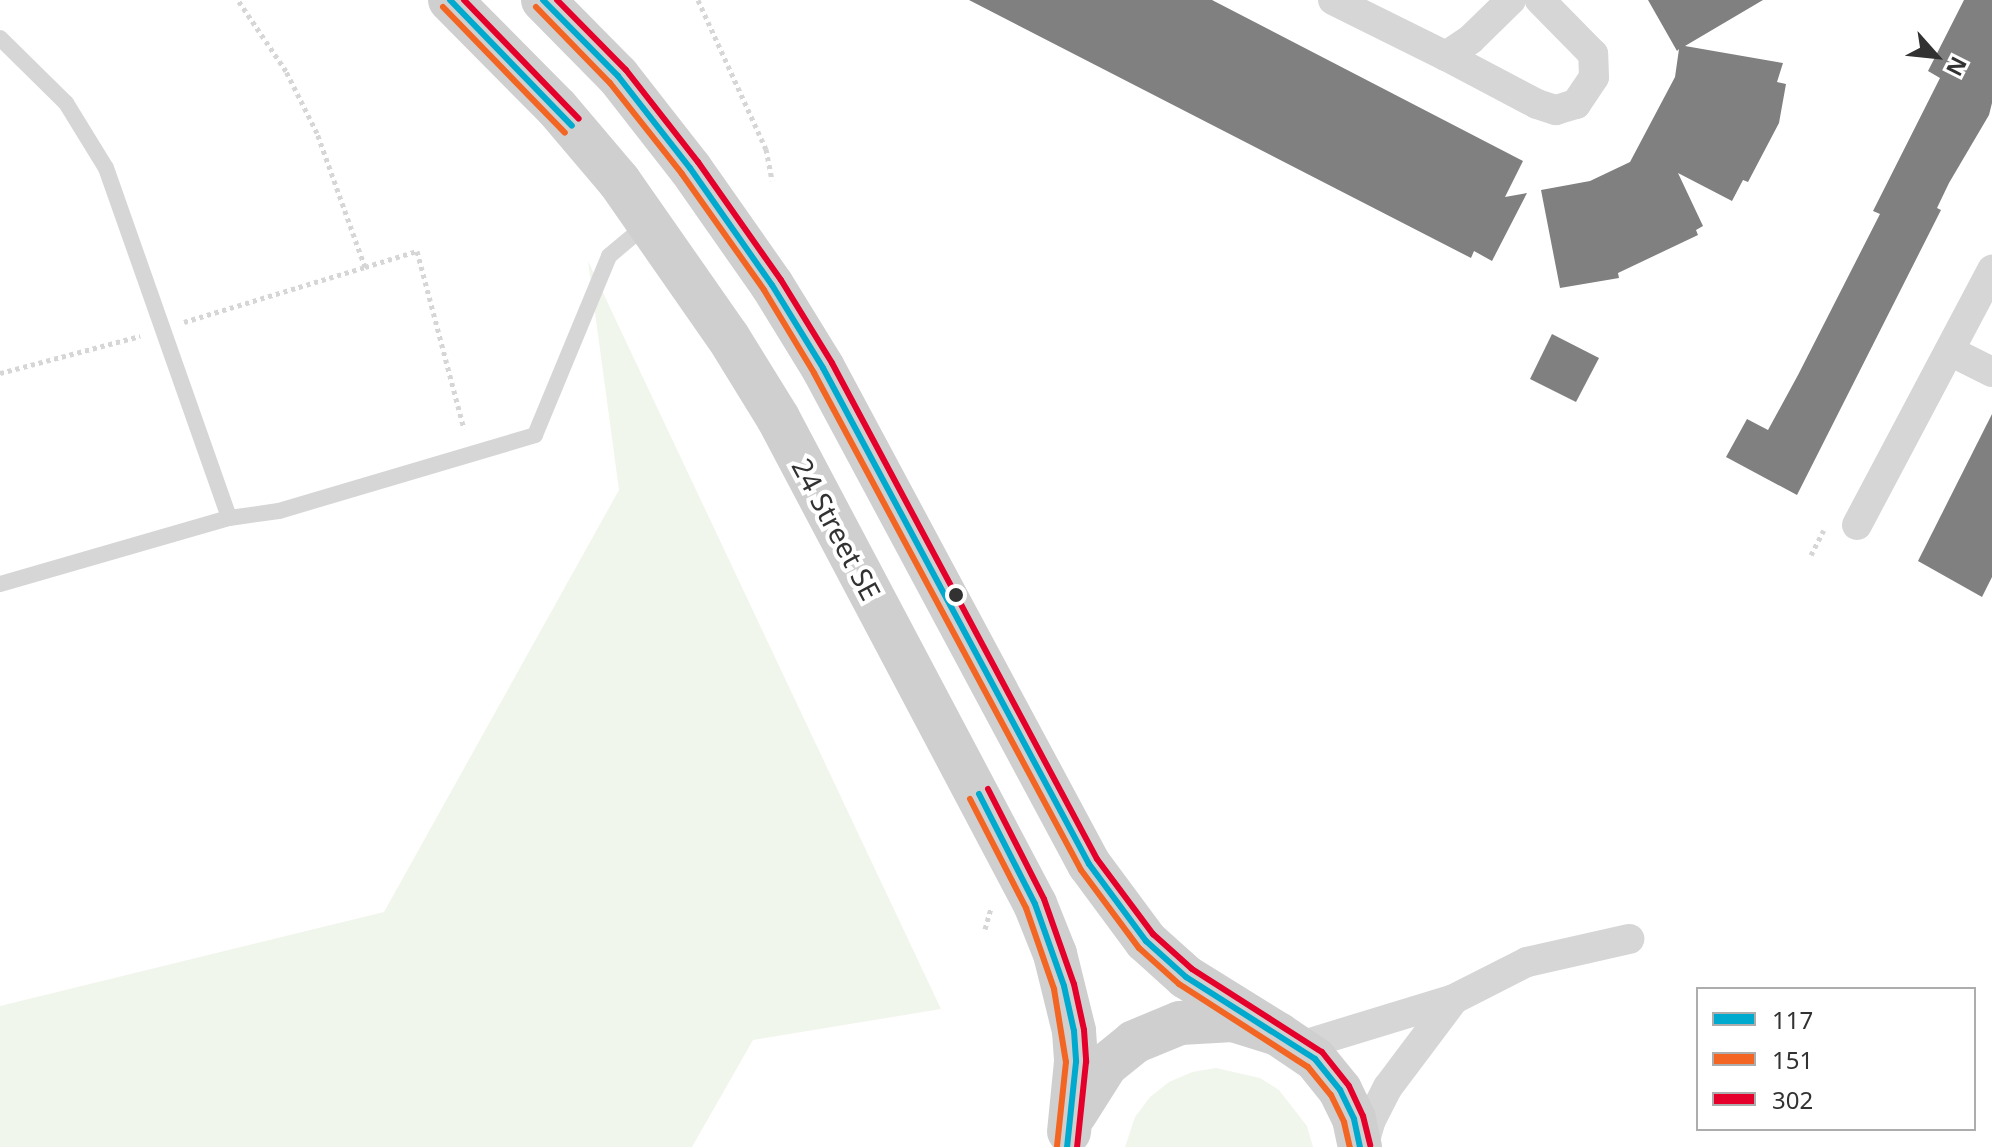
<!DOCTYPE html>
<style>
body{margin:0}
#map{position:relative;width:1992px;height:1147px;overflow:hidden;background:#fff;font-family:"Noto Sans",sans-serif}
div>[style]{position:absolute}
.green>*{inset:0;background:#f1f6ed}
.building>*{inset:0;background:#808080}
.path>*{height:5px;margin-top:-2.5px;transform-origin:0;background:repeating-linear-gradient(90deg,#d6d6d6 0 4px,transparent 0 8px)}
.service>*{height:16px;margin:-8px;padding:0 8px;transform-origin:8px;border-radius:8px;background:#d6d6d6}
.minor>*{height:30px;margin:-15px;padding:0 15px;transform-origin:15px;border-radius:15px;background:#d6d6d6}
.secondary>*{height:44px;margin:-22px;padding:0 22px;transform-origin:22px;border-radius:22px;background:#cfcfcf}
.bus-1>*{height:6px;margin:-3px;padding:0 3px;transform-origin:3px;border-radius:3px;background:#00a9ce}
.bus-2>*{height:6px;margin:-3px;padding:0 3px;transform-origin:3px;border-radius:3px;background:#f26522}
.bus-3>*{height:6px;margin:-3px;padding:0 3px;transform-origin:3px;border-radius:3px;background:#e4002b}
.dots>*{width:22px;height:22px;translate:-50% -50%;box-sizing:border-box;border:4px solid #fff;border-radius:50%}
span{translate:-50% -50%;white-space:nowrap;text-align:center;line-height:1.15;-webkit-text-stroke:8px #fff;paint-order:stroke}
.street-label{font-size:28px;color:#323232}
.legend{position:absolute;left:1696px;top:987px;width:280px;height:144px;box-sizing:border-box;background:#fff;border:2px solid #adadad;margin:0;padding:10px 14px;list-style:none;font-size:24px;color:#323232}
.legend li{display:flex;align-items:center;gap:16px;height:40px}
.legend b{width:40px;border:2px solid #adadad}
.north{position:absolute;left:1896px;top:16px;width:80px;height:80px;-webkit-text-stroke:6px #fff;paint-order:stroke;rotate:117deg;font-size:22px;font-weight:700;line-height:32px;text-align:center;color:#323232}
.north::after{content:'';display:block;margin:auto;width:28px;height:36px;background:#323232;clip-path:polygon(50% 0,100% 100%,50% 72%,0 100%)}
</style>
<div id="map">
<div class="green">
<div style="clip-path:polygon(588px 261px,941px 1009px,753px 1040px,692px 1147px,0 1147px,0 1006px,384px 912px,619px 490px)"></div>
<div style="clip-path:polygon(1216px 1068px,1260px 1078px,1279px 1090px,1307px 1126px,1313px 1147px,1125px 1147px,1135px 1117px,1150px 1097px,1169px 1082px,1192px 1072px)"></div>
</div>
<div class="building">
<div style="clip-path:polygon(969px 0,1212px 0,1523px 161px,1505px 197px,1527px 193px,1492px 261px,1474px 251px,1471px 258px)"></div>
<div style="clip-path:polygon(1648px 0,1763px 0,1685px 46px,1783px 63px,1777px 82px,1786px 84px,1779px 123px,1748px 182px,1743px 180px,1732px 201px,1678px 173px,1703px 226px,1696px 230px,1698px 235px,1618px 273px,1619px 278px,1560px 288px,1541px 190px,1590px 181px,1630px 162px,1675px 77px,1679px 49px,1677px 51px)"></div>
<div style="clip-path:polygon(1964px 0,1992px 0,1992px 103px,1989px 115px,1949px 183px,1937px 208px,1941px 210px,1797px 495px,1726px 457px,1747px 419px,1768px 430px,1798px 375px,1880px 214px,1873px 211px,1940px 78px,1928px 71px)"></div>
<div style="clip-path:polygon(1552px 334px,1599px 358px,1576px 402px,1530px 379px)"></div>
<div style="clip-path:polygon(1992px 414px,1992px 577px,1982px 597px,1918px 561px)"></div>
</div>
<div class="path">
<div style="left:698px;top:0;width:164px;rotate:65.5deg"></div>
<div style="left:766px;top:149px;width:32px;rotate:79deg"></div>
<div style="left:365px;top:267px;width:54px;rotate:-17.1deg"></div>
<div style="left:417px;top:251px;width:184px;rotate:75.2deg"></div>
<div style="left:184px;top:322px;width:189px;rotate:-16.9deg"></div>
<div style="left:365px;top:267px;width:142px;rotate:-109.7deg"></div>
<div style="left:317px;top:133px;width:69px;rotate:-116.6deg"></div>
<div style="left:286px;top:71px;width:86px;rotate:-124.1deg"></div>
<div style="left:0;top:373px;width:145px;rotate:-14.8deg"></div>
<div style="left:1811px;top:555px;width:28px;rotate:-63deg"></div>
<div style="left:985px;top:929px;width:22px;rotate:-74deg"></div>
</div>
<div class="service">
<div style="left:0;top:38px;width:93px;rotate:44.6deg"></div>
<div style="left:66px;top:103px;width:76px;rotate:58.4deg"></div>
<div style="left:106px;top:168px;width:371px;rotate:70.6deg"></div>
<div style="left:0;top:584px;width:238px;rotate:-16.1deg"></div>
<div style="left:229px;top:518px;width:50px;rotate:-8deg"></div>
<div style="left:279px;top:511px;width:267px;rotate:-16.5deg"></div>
<div style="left:535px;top:435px;width:194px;rotate:-67.5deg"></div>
<div style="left:609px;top:256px;width:48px;rotate:-40deg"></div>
</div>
<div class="minor">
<div style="left:1333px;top:0;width:126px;rotate:26.4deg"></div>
<div style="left:1446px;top:56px;width:30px;rotate:-34deg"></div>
<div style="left:1471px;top:39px;width:56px;rotate:-44.3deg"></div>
<div style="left:1446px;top:56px;width:103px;rotate:27.8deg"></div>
<div style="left:1537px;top:104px;width:20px;rotate:18deg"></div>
<div style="left:1556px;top:110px;width:21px;rotate:-17deg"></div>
<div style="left:1576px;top:104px;width:32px;rotate:-56deg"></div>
<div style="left:1594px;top:77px;width:23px;rotate:-92deg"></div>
<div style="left:1593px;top:54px;width:76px;rotate:-134.5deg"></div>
<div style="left:1950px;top:351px;width:47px;rotate:26.6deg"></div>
<div style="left:1857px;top:525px;width:289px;rotate:-62.1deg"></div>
<div style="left:1297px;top:1047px;width:164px;rotate:-17deg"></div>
<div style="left:1454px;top:999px;width:82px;rotate:-26.9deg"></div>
<div style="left:1527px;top:962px;width:105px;rotate:-12.7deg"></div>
<div style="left:1363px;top:1147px;width:26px;rotate:-74deg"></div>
<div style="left:1370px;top:1122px;width:39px;rotate:-63deg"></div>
<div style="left:1388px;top:1087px;width:110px;rotate:-53.1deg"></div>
</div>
<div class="secondary">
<div style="left:450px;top:0;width:152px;rotate:45.3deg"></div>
<div style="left:557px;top:108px;width:96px;rotate:49.7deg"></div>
<div style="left:619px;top:181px;width:190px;rotate:55.1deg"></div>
<div style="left:728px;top:337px;width:95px;rotate:58.3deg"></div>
<div style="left:778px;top:418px;width:550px;rotate:62.13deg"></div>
<div style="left:1035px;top:904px;width:54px;rotate:68.2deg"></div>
<div style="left:1055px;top:954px;width:79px;rotate:76.1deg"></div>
<div style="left:1074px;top:1031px;width:31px;rotate:86deg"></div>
<div style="left:1076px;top:1062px;width:70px;rotate:95.7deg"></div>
<div style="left:543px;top:0;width:107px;rotate:45.4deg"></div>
<div style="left:618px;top:76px;width:117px;rotate:52deg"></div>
<div style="left:690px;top:168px;width:143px;rotate:55deg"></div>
<div style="left:772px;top:285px;width:97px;rotate:58.4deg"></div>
<div style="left:823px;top:368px;width:563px;rotate:61.8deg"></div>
<div style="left:1089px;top:864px;width:96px;rotate:53.5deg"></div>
<div style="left:1146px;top:941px;width:54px;rotate:42deg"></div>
<div style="left:1186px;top:977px;width:108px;rotate:31.8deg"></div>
<div style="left:1075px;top:1114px;width:58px;rotate:-57.7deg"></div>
<div style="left:1106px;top:1065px;width:36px;rotate:-39deg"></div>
<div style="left:1134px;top:1042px;width:50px;rotate:-22.4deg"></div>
<div style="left:1180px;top:1023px;width:53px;rotate:-3.2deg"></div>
<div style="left:1233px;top:1020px;width:47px;rotate:17.3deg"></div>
<div style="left:1278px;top:1034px;width:45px;rotate:34deg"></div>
<div style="left:1315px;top:1059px;width:40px;rotate:51deg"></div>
<div style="left:1340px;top:1090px;width:32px;rotate:64deg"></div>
<div style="left:1354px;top:1119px;width:29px;rotate:78deg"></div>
</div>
<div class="bus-1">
<div style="left:450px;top:0;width:175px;rotate:45.9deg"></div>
<div style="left:543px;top:0;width:107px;rotate:45.4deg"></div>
<div style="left:618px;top:76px;width:117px;rotate:52deg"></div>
<div style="left:690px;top:168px;width:143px;rotate:55deg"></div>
<div style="left:772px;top:285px;width:97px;rotate:58.4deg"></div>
<div style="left:823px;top:368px;width:563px;rotate:61.8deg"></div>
<div style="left:1089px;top:864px;width:96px;rotate:53.5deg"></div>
<div style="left:1146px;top:941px;width:54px;rotate:42deg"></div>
<div style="left:1186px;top:977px;width:153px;rotate:32.4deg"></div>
<div style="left:1315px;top:1059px;width:40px;rotate:51deg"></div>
<div style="left:1340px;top:1090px;width:32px;rotate:64deg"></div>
<div style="left:1354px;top:1119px;width:29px;rotate:78deg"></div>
<div style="left:979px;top:794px;width:123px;rotate:63deg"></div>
<div style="left:1035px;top:904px;width:87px;rotate:70.5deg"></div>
<div style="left:1064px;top:986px;width:46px;rotate:77.5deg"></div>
<div style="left:1074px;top:1031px;width:31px;rotate:86deg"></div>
<div style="left:1076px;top:1062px;width:85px;rotate:96deg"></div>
</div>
<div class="bus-2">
<div style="left:443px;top:7px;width:175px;rotate:45.9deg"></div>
<div style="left:536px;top:7px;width:106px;rotate:45.8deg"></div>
<div style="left:610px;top:83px;width:116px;rotate:51.6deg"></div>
<div style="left:682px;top:174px;width:142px;rotate:54.7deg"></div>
<div style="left:764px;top:290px;width:97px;rotate:58.9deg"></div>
<div style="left:814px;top:373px;width:564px;rotate:61.75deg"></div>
<div style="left:1081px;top:870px;width:97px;rotate:53.4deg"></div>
<div style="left:1139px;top:948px;width:54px;rotate:42deg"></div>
<div style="left:1179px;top:984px;width:153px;rotate:32.8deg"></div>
<div style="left:1308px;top:1067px;width:36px;rotate:51deg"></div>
<div style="left:1331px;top:1095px;width:30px;rotate:64deg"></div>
<div style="left:1344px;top:1122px;width:26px;rotate:77deg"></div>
<div style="left:970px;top:799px;width:123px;rotate:62.8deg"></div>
<div style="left:1026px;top:908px;width:86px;rotate:70.9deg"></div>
<div style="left:1054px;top:989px;width:74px;rotate:80.7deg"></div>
<div style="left:1066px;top:1062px;width:84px;rotate:96.1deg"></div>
</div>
<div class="bus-3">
<div style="left:464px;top:0;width:165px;rotate:46deg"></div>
<div style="left:557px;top:0;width:98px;rotate:45.4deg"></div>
<div style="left:626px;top:70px;width:117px;rotate:52deg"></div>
<div style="left:698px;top:162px;width:144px;rotate:54.9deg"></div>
<div style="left:781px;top:280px;width:97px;rotate:58.4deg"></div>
<div style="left:832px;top:363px;width:562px;rotate:61.89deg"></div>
<div style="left:1097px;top:859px;width:94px;rotate:53.3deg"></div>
<div style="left:1153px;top:934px;width:52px;rotate:41.9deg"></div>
<div style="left:1192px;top:969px;width:154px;rotate:32.6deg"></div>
<div style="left:1322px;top:1052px;width:43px;rotate:51.5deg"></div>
<div style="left:1349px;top:1086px;width:33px;rotate:65deg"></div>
<div style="left:1363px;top:1116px;width:30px;rotate:76deg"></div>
<div style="left:988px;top:789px;width:123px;rotate:63deg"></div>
<div style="left:1044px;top:899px;width:90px;rotate:70.6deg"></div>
<div style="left:1074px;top:984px;width:47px;rotate:77.7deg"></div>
<div style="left:1084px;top:1030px;width:32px;rotate:86deg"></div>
<div style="left:1086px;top:1062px;width:85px;rotate:96deg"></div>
</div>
<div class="dots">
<div style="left:956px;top:595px;background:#323232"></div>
</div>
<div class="street-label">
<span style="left:837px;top:529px;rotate:62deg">24 Street SE</span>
</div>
<ul class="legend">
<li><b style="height:10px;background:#00a9ce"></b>117</li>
<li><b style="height:10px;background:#f26522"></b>151</li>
<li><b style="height:10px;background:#e4002b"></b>302</li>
</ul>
<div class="north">N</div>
</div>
